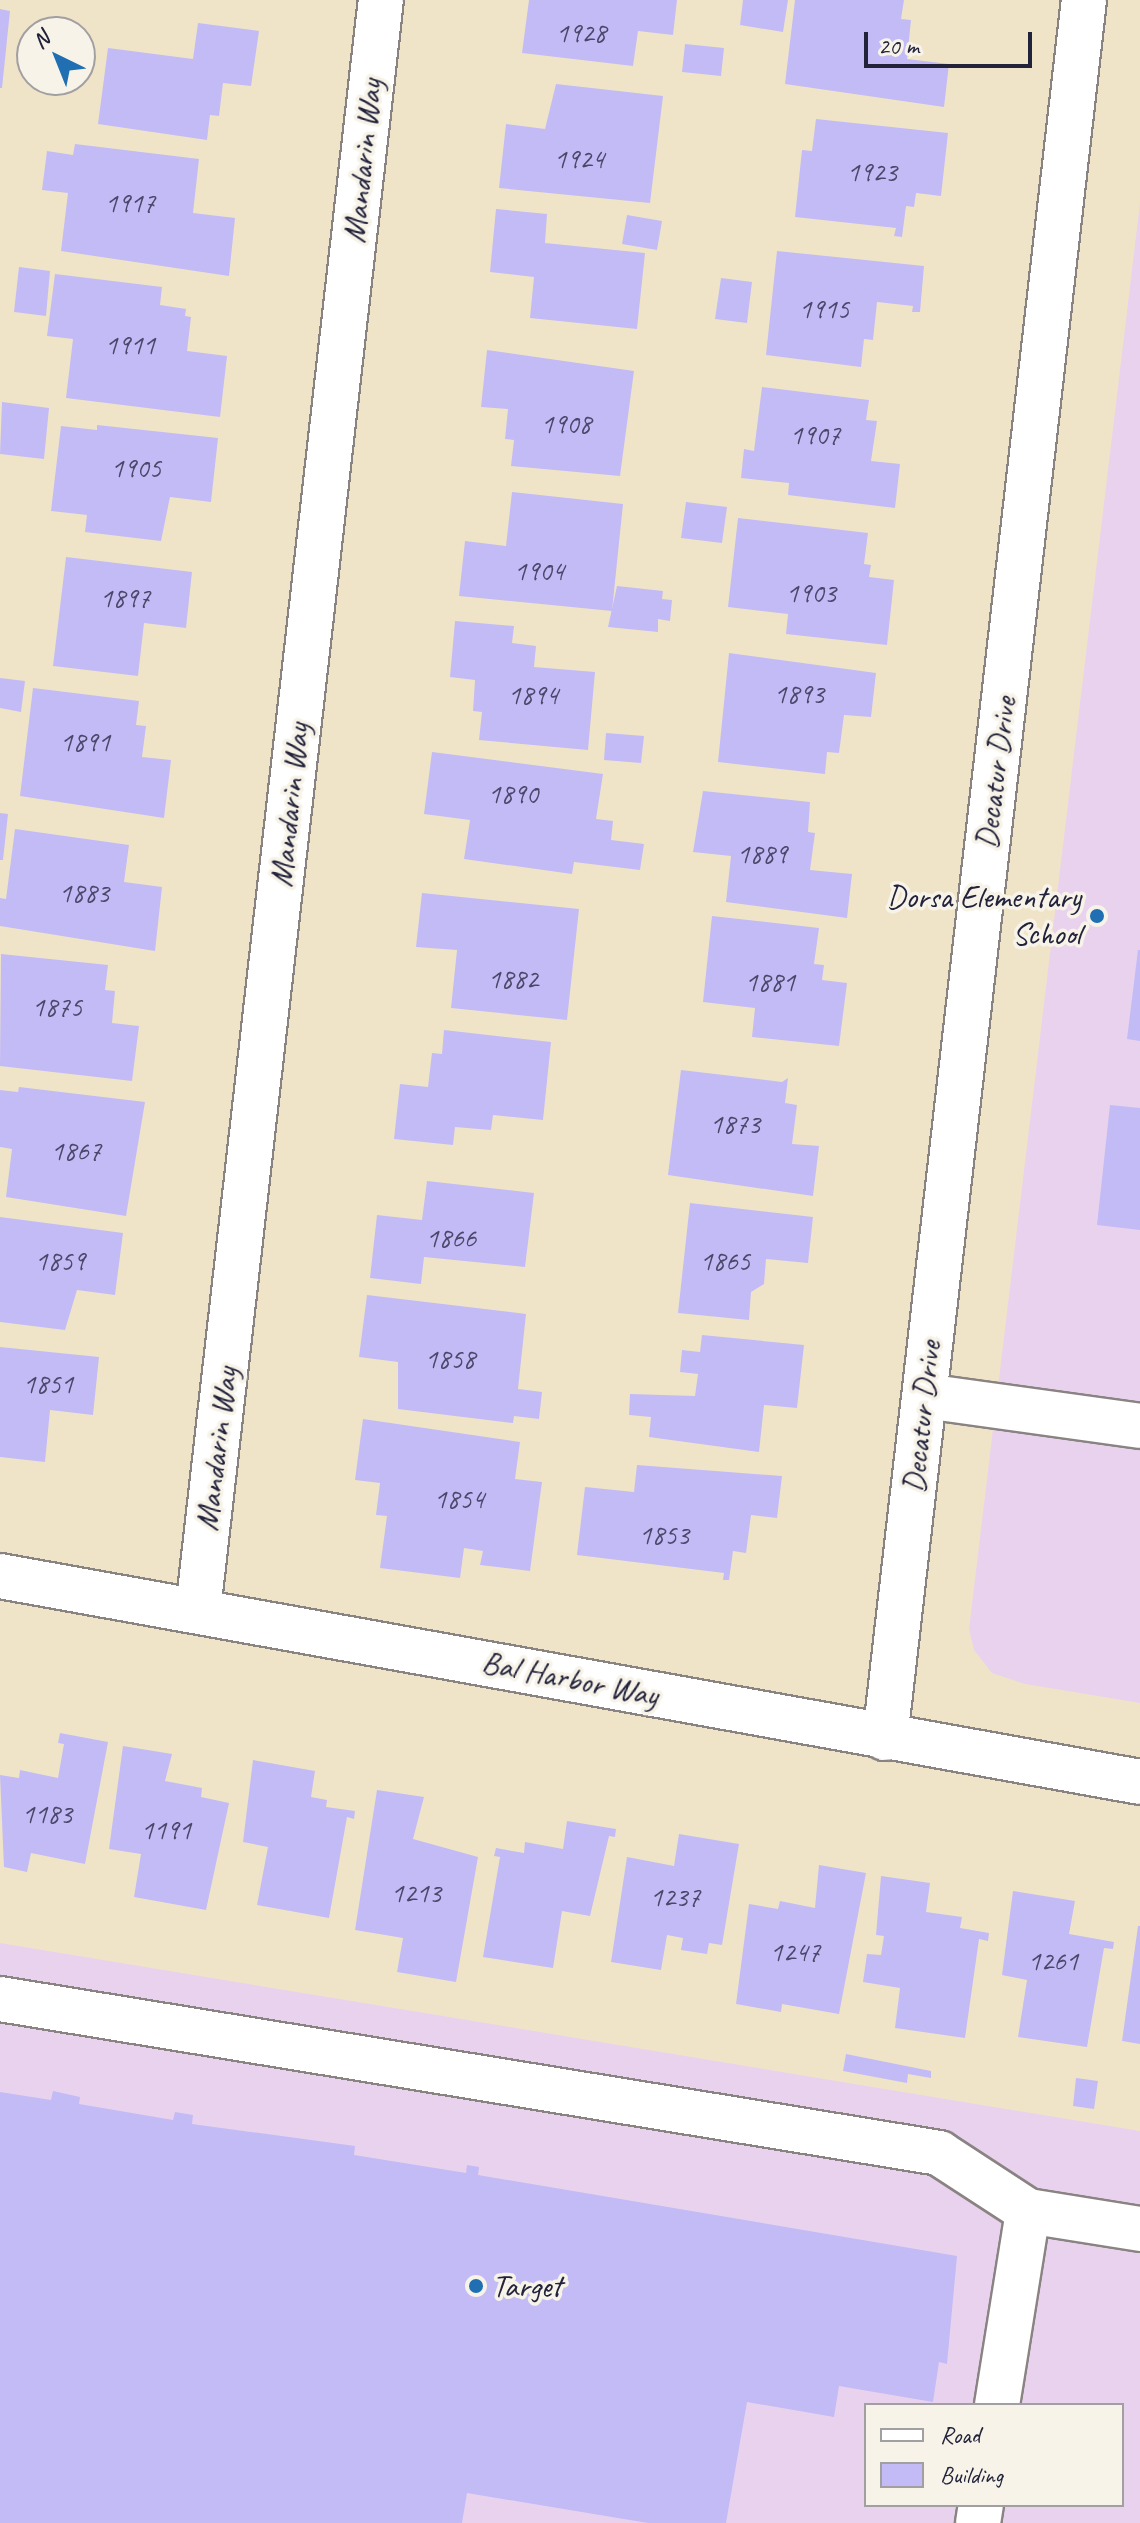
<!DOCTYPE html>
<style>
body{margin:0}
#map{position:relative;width:1140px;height:2523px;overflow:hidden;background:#f0e4c8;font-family:Caveat,sans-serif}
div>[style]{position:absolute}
.built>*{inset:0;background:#e9d2ed}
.building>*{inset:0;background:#c3bbf5}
.roads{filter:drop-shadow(2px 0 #898382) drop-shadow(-2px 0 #898382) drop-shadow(0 2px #898382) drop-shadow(0 -2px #898382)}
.minor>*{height:44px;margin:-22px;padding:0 22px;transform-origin:22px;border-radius:22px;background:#fff}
.dots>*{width:22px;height:22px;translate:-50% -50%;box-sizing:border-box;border:4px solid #f7f3e8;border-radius:50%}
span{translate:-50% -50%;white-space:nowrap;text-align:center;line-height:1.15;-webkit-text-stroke:7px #f7f3e8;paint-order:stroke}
.number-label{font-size:28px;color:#4a486a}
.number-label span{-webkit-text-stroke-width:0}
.street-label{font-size:32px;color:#22223b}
.poi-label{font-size:32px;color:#22223b}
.right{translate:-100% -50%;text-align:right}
.left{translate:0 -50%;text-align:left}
.legend{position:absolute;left:864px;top:2403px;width:260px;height:104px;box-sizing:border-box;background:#f7f3e8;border:2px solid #a29fa3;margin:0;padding:10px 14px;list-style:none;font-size:24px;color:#22223b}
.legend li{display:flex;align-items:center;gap:16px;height:40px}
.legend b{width:40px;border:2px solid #a29fa3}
.north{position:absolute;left:16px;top:16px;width:80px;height:80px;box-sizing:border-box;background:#f7f3e8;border:2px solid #a29fa3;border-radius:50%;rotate:317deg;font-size:22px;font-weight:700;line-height:32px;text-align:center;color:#22223b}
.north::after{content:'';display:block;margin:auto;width:28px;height:36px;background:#1f6fb2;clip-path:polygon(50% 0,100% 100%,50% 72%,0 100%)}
.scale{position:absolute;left:864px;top:32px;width:168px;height:36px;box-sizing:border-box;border:4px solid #22223b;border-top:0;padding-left:10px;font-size:24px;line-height:28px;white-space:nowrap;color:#22223b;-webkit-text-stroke:6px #f7f3e8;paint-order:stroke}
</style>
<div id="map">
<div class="built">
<div style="clip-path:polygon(1140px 203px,1140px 1703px,1025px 1684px,992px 1673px,974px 1650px,969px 1629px)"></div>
<div style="clip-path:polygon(evenodd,0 1943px,1140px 2131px,1140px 2523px,0 2523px,0 1943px,866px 2405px,1122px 2405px,1122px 2505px,866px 2505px,866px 2405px)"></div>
</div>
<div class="building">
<div style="clip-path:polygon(529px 0,677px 0,673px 35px,638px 31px,633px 66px,522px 53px)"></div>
<div style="clip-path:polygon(743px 0,788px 0,783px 32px,740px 25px)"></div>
<div style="clip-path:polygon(795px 0,904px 0,901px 19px,911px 20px,907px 59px,949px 64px,944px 107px,785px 84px)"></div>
<div style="clip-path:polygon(0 9px,10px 11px,2px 88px,0 88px)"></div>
<div style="clip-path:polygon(198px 23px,259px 31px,251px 86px,223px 83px,219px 116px,210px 115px,207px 140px,98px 124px,108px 48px,193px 59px)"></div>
<div style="clip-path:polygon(685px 44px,724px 48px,721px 76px,682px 72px)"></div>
<div style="clip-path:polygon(556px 84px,663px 96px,650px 203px,499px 188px,506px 124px,545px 129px)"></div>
<div style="clip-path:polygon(816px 119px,948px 133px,941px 196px,916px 193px,914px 207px,906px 206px,902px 237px,894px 236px,896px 228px,795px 217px,802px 150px,812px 151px)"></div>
<div style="clip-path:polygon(75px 144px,199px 159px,193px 213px,235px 218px,229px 276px,61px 251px,68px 193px,42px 190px,47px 151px,73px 155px)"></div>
<div style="clip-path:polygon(496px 209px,547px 214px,545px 243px,645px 253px,637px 329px,530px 318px,534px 277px,490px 272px)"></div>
<div style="clip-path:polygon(627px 215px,662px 221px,657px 250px,622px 244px)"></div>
<div style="clip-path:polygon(777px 251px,924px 266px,920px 312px,912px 312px,913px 306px,877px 302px,873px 340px,864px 339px,861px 367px,766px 355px)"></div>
<div style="clip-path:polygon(19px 267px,50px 271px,46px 316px,14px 312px)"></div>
<div style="clip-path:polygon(55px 274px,162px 287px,160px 305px,186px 309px,185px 316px,191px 317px,187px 351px,227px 356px,220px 417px,66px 398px,73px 339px,47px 336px)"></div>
<div style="clip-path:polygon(721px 278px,752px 282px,747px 323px,715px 319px)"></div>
<div style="clip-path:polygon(487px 350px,634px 371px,620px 476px,511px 466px,514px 440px,505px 439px,508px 409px,481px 407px)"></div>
<div style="clip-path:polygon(762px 387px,869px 400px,866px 420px,877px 421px,871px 461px,900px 464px,895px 508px,788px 495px,789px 483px,741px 478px,744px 449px,754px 451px)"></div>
<div style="clip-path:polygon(2px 402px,49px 408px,44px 459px,0 454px)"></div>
<div style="clip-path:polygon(97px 425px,218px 438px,211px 502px,170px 497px,161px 541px,85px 532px,87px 515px,51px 511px,61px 426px,97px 430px)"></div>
<div style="clip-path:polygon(512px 492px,623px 504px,612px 611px,459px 596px,465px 541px,506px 546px)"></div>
<div style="clip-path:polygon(686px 502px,727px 507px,722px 543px,681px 538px)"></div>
<div style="clip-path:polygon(738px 518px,868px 533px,864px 564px,871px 565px,869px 577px,894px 580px,887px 645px,786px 634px,788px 614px,728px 607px)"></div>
<div style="clip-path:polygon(66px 557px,192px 572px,186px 628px,144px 623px,138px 676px,53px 666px)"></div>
<div style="clip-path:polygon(617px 586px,663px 591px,662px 599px,672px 600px,670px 621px,658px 619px,658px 632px,608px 627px)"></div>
<div style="clip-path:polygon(455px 621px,514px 626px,512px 643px,536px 646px,534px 667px,595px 672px,588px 750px,479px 740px,482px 712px,473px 711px,475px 680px,450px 677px)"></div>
<div style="clip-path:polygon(729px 653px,876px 673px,871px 717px,844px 715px,839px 753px,827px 752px,825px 774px,718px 762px)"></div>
<div style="clip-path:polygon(0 678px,25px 681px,21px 712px,0 708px)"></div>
<div style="clip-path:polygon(33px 688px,139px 701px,136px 725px,146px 726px,142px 757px,171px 760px,164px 818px,20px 796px)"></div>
<div style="clip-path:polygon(606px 733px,644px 736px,641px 763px,604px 760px)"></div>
<div style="clip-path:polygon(432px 752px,603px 774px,596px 819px,613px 821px,611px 840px,644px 844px,640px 870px,574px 862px,572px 874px,464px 859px,470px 820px,424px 814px)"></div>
<div style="clip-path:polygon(703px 791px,810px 802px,808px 832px,815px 833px,810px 870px,852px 874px,847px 918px,726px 902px,731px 856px,693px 852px)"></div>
<div style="clip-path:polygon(0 813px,8px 814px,3px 860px,0 860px)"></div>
<div style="clip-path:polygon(15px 829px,129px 845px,124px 882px,162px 887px,155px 951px,0 926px,0 898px,6px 899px)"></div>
<div style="clip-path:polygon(422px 893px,579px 909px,567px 1020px,451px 1008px,457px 950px,416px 947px)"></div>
<div style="clip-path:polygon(712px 916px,819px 928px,814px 964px,824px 965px,822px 980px,847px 983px,839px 1046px,752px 1037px,755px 1008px,703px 1002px)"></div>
<div style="clip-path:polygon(1138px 950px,1140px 950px,1140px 1041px,1127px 1039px)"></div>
<div style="clip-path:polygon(1px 954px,108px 965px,105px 990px,115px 991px,112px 1023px,139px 1026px,132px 1081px,0 1066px)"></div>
<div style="clip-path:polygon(444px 1030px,551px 1042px,543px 1120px,493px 1115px,491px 1130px,455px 1127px,453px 1145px,394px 1139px,400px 1084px,428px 1087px,432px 1053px,442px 1054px)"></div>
<div style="clip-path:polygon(681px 1070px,782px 1082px,788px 1078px,785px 1103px,797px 1105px,792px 1144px,819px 1146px,813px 1196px,668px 1175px)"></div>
<div style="clip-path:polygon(19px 1087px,145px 1102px,126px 1216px,6px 1197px,12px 1149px,0 1147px,0 1090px,18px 1092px)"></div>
<div style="clip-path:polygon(1110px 1105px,1140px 1108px,1140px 1230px,1097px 1225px)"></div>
<div style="clip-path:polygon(427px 1181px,534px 1193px,525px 1267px,424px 1257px,421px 1284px,370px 1278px,377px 1215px,422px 1220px)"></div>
<div style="clip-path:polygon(690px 1203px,813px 1217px,808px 1263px,766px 1259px,764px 1284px,751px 1292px,749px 1320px,678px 1313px)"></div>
<div style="clip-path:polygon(0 1217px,123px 1233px,115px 1295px,77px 1290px,65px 1330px,0 1322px)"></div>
<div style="clip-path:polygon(367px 1295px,526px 1314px,518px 1389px,542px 1392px,539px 1419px,514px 1416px,513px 1423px,398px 1409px,398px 1362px,359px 1357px)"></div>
<div style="clip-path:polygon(702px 1335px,804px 1345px,797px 1408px,764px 1405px,759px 1452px,649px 1437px,651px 1417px,629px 1415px,630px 1394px,695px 1396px,698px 1374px,680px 1372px,682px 1350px,700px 1352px)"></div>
<div style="clip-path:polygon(0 1347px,99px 1357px,93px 1415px,50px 1410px,45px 1462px,0 1457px)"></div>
<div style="clip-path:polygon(363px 1419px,520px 1442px,515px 1479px,542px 1482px,530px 1571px,480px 1565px,483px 1551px,464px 1548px,460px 1578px,380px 1568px,387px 1516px,376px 1515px,380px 1483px,355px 1480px)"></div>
<div style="clip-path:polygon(637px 1465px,782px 1476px,777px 1518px,751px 1515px,746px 1553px,733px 1551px,729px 1580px,723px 1580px,724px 1573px,577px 1555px,585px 1487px,634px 1492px)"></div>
<div style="clip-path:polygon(60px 1733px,108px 1742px,85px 1864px,31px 1853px,27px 1872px,4px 1867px,0 1775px,19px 1778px,20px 1770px,58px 1778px,64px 1744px,58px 1743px)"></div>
<div style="clip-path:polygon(123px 1746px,172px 1754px,165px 1781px,202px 1788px,201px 1797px,229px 1803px,206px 1910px,134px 1897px,141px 1854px,109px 1849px)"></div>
<div style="clip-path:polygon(253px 1760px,315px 1771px,311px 1797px,327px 1800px,326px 1807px,355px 1811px,354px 1819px,347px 1817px,329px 1918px,257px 1905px,268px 1847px,243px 1842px)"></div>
<div style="clip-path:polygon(377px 1790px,424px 1797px,413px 1839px,478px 1857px,456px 1982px,397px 1972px,403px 1938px,355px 1930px)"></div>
<div style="clip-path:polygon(567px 1821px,616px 1829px,615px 1837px,609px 1836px,590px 1916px,562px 1911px,553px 1968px,483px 1957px,500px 1857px,494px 1856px,496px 1848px,524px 1853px,525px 1842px,563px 1849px)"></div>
<div style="clip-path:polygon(679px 1834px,739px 1844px,722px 1945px,709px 1943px,707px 1954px,681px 1950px,683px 1938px,667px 1935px,661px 1970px,611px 1962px,627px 1857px,674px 1866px)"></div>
<div style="clip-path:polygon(819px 1865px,866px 1873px,839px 2014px,782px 2004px,781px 2012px,736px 2004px,749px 1904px,778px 1909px,780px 1901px,815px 1908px)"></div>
<div style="clip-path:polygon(881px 1876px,930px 1883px,926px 1912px,962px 1917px,960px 1928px,989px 1933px,988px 1941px,979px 1939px,965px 2038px,895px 2028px,900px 1988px,863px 1982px,867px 1954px,881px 1955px,884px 1936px,876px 1935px)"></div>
<div style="clip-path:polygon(1013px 1891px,1075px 1901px,1069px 1934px,1114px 1942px,1113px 1949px,1104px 1948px,1087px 2047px,1018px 2037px,1027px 1980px,1002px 1975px)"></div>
<div style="clip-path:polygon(1138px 1926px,1140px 1926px,1140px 2044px,1122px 2041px)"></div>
<div style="clip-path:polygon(846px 2054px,931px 2071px,931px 2078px,908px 2074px,907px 2083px,843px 2071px)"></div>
<div style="clip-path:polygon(1076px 2078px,1098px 2081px,1094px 2109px,1073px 2106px)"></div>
<div style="clip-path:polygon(53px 2091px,80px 2097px,79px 2104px,173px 2120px,175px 2112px,193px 2115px,192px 2124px,355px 2146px,354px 2155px,466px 2173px,467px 2165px,479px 2167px,478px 2175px,957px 2256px,947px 2364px,939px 2362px,933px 2402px,839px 2386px,834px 2417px,747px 2402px,726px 2523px,648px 2523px,467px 2493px,462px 2523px,0 2523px,0 2092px,51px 2100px)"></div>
</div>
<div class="roads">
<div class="minor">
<div style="left:925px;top:1396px;width:217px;rotate:7.9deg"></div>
<div style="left:0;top:1576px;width:1158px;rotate:10.24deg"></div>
<div style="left:198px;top:1610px;width:1620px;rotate:-83.52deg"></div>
<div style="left:885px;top:1738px;width:1749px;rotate:-83.47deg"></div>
<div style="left:0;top:1999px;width:952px;rotate:9.31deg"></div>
<div style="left:939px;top:2153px;width:106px;rotate:33.1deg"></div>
<div style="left:1028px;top:2211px;width:113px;rotate:9.1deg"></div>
<div style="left:997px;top:2405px;width:196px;rotate:-80.9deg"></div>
<div style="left:978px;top:2523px;width:18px;rotate:-81deg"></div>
</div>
</div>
<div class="dots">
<div style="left:1097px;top:916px;background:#1f6fb2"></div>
<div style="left:476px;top:2286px;background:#1f6fb2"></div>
</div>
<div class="number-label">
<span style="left:581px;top:33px">1928</span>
<span style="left:579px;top:159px">1924</span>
<span style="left:872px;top:172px">1923</span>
<span style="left:130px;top:203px">1917</span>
<span style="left:824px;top:309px">1915</span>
<span style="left:130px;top:345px">1911</span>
<span style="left:566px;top:424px">1908</span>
<span style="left:815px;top:435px">1907</span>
<span style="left:136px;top:468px">1905</span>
<span style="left:539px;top:571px">1904</span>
<span style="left:811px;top:593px">1903</span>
<span style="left:125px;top:598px">1897</span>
<span style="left:799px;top:694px">1893</span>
<span style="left:533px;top:695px">1894</span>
<span style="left:85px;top:742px">1891</span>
<span style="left:513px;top:794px">1890</span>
<span style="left:762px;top:854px">1889</span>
<span style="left:84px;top:893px">1883</span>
<span style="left:513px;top:979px">1882</span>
<span style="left:770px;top:982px">1881</span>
<span style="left:57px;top:1007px">1875</span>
<span style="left:735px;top:1124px">1873</span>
<span style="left:76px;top:1151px">1867</span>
<span style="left:451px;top:1238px">1866</span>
<span style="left:60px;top:1261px">1859</span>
<span style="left:725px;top:1261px">1865</span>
<span style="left:450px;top:1359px">1858</span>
<span style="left:48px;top:1384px">1851</span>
<span style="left:459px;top:1499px">1854</span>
<span style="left:664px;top:1535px">1853</span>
<span style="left:47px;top:1814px">1183</span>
<span style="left:166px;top:1830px">1191</span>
<span style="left:416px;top:1893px">1213</span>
<span style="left:675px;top:1897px">1237</span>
<span style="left:795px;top:1952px">1247</span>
<span style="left:1053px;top:1961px">1261</span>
</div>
<div class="street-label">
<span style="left:363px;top:161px;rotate:-84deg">Mandarin Way</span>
<span style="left:996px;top:773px;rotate:-83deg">Decatur Drive</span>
<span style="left:290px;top:805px;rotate:-84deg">Mandarin Way</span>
<span style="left:922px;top:1417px;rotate:-84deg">Decatur Drive</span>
<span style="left:217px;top:1449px;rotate:-83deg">Mandarin Way</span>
<span style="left:570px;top:1679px;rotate:11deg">Bal Harbor Way</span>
</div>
<div class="poi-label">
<span class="right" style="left:1081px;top:916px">Dorsa Elementary<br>School</span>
<span class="left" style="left:492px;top:2286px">Target</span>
</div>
<ul class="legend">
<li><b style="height:10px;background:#fff"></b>Road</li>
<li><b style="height:22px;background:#c3bbf5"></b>Building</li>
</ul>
<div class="north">N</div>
<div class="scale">20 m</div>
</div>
